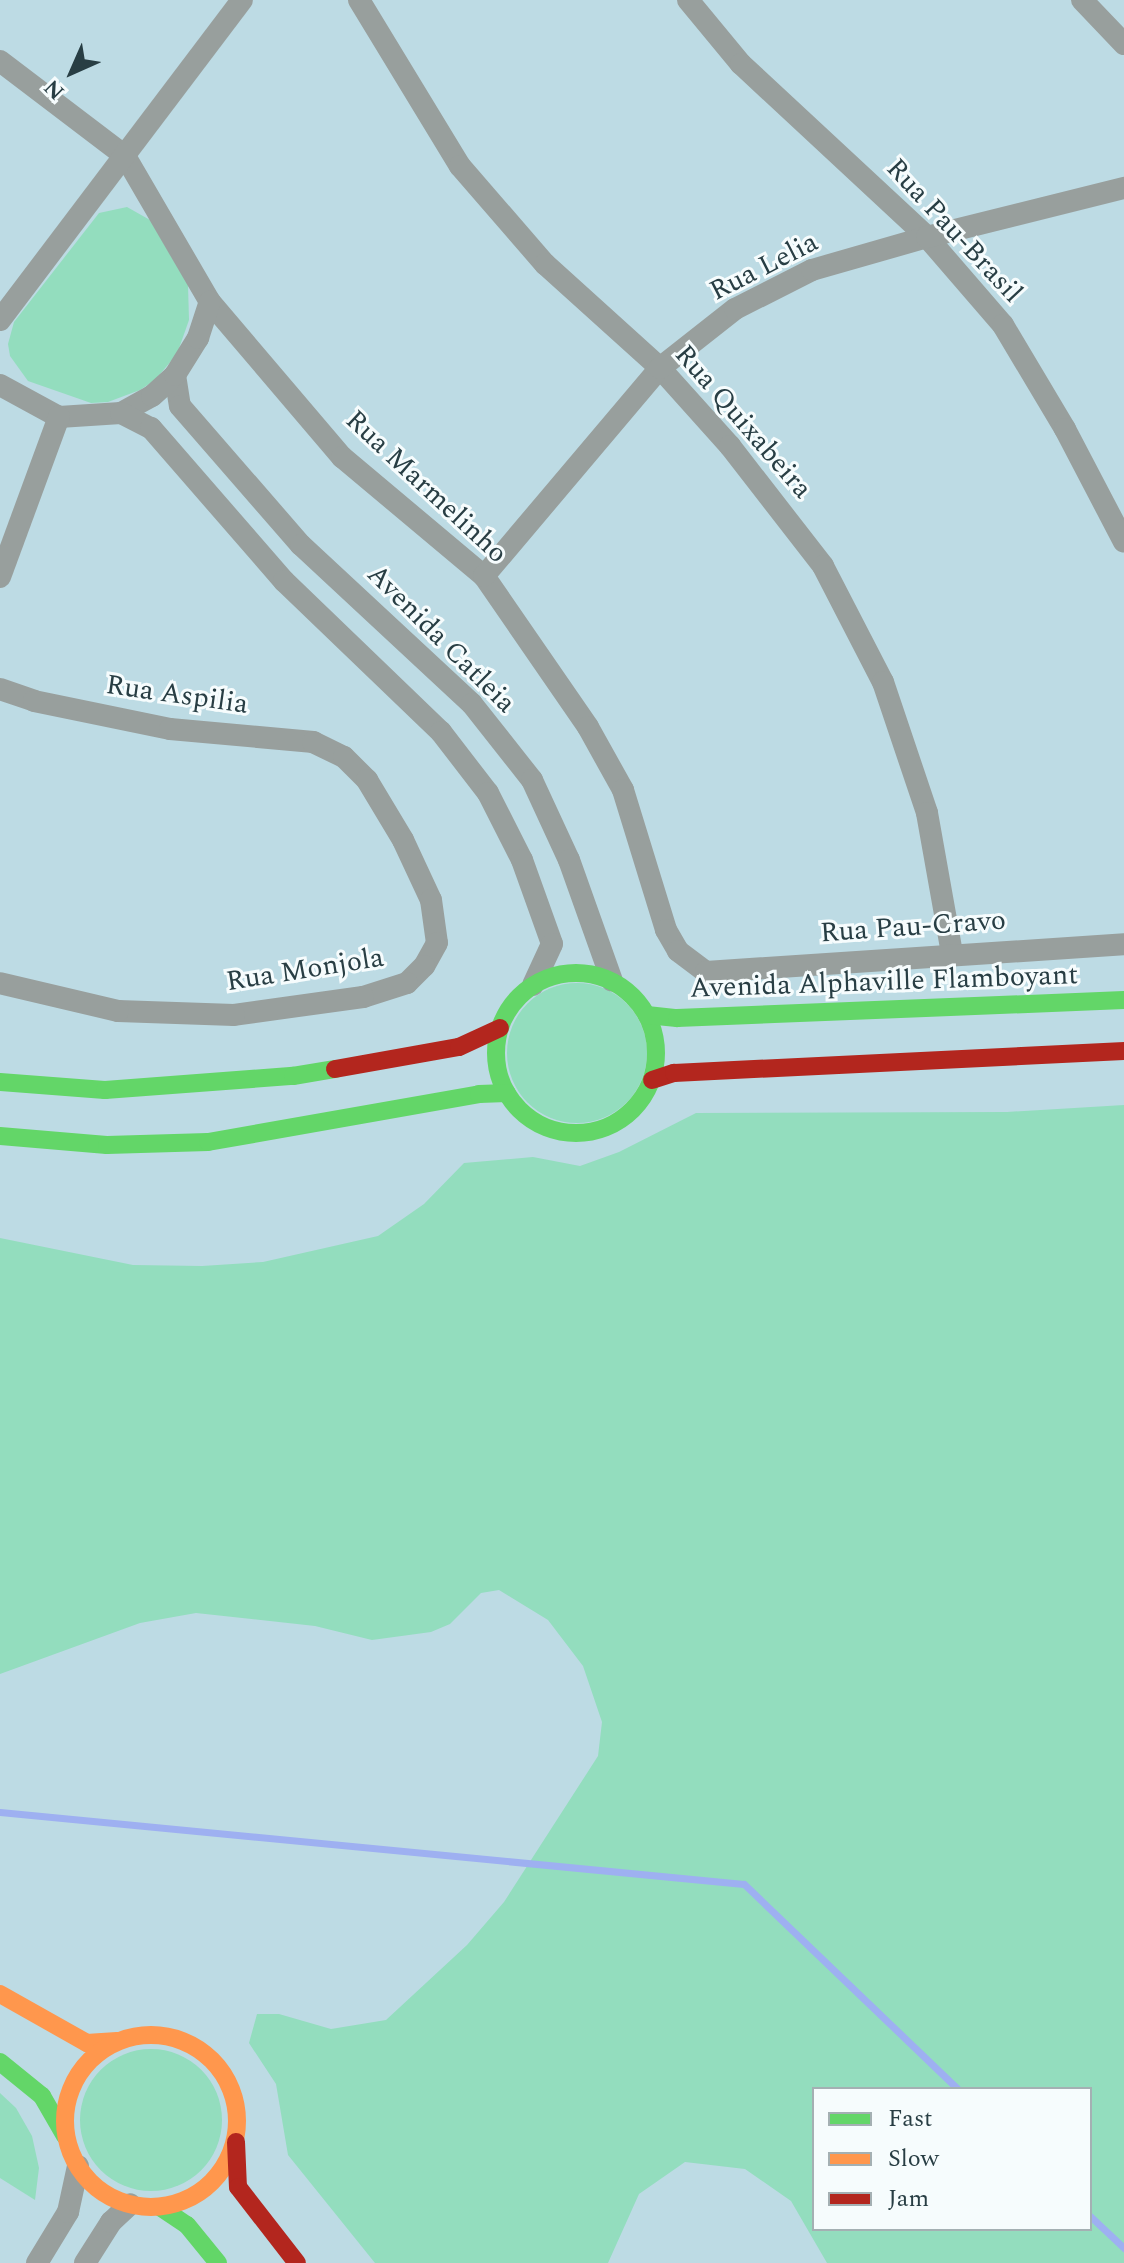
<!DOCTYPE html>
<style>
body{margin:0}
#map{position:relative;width:1124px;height:2263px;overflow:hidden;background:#bddbe4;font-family:Spectral,serif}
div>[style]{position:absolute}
.green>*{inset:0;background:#93ddbe}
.round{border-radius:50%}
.stream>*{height:7px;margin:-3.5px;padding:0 3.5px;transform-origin:3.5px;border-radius:3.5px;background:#9eb0f1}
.street>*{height:22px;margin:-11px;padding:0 11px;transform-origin:11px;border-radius:11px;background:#989f9d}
.fast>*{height:18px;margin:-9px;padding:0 9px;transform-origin:9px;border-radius:9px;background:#63d668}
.fast>.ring{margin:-9px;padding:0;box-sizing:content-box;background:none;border:18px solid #63d668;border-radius:50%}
.slow>*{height:18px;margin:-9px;padding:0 9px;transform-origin:9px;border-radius:9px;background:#ff974d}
.slow>.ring{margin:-9px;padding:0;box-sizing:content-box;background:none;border:18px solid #ff974d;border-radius:50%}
.jam>*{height:18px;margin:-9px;padding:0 9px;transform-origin:9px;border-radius:9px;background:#b3261e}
span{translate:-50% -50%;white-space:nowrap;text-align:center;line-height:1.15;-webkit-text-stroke:6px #f6fcfd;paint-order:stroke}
.street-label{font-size:28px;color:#283e44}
.legend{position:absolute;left:812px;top:2087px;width:280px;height:144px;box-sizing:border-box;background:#f6fcfd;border:2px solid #a4b0b3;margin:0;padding:10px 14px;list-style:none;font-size:24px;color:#283e44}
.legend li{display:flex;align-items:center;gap:16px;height:40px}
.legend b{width:40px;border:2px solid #a4b0b3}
.north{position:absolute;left:32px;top:32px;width:80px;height:80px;-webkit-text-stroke:6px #f6fcfd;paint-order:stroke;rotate:225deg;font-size:22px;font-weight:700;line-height:32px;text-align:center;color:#283e44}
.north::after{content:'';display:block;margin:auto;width:28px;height:36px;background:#283e44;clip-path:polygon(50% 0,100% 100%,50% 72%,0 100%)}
</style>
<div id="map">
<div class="green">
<div style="clip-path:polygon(127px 207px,150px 220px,188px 285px,189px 320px,177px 354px,155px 380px,140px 390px,108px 402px,91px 403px,28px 381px,10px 356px,8px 344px,14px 322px,99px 213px)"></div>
<div class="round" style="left:507px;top:983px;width:140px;height:140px"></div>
<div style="clip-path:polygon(evenodd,1124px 1105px,1124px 2263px,827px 2263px,791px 2201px,745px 2169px,685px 2162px,639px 2194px,608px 2263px,375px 2263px,288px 2155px,276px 2084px,249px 2043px,257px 2014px,279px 2014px,331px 2029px,386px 2020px,467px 1945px,504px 1902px,598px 1756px,602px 1722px,583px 1666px,548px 1620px,499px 1590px,481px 1593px,450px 1624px,431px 1632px,372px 1640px,315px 1626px,196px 1613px,140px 1623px,0 1674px,0 1238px,133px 1265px,202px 1266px,263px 1262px,378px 1236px,424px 1204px,464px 1163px,533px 1157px,580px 1166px,619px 1152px,696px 1113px,1007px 1112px,1124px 1105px,814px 2089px,1090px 2089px,1090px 2229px,814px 2229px,814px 2089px)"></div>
<div class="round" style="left:80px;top:2049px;width:142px;height:142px"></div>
<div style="clip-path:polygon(0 2093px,16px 2108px,32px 2136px,39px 2168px,35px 2200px,0 2178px)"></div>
</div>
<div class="stream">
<div style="left:0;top:1812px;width:747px;rotate:5.53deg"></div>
<div style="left:744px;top:1884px;width:296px;rotate:43.8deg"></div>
<div style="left:1090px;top:2216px;width:47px;rotate:43.3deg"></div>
</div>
<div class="street">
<div style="left:359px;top:0;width:194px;rotate:58.7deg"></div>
<div style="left:460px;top:166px;width:130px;rotate:49.1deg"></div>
<div style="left:545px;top:264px;width:155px;rotate:42.1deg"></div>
<div style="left:660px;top:368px;width:105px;rotate:48.1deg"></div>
<div style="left:730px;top:446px;width:152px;rotate:52.2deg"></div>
<div style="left:823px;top:566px;width:131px;rotate:62.7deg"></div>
<div style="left:883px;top:682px;width:138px;rotate:71.4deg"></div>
<div style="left:927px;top:813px;width:143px;rotate:79.9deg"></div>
<div style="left:688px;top:0;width:83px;rotate:50.4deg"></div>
<div style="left:741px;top:64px;width:254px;rotate:42.9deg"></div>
<div style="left:927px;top:237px;width:116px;rotate:49.2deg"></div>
<div style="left:1003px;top:325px;width:121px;rotate:59.2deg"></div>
<div style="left:1065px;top:429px;width:127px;rotate:62.4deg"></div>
<div style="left:1082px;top:0;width:61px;rotate:46.3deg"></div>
<div style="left:0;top:61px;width:157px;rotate:37.2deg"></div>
<div style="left:125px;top:156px;width:169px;rotate:59.8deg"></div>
<div style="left:210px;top:302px;width:204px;rotate:49.6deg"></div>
<div style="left:342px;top:457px;width:185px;rotate:40deg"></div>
<div style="left:484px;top:576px;width:183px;rotate:55.4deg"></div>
<div style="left:588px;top:727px;width:72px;rotate:60.9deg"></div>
<div style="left:623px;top:790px;width:146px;rotate:72.9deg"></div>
<div style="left:666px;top:930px;width:24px;rotate:60deg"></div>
<div style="left:678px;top:951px;width:35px;rotate:37deg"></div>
<div style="left:706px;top:972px;width:419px;rotate:-3.8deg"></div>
<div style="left:0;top:320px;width:401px;rotate:-52.9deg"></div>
<div style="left:175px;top:375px;width:31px;rotate:81deg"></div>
<div style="left:180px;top:406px;width:184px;rotate:49deg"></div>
<div style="left:301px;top:545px;width:233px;rotate:42.9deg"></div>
<div style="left:472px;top:704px;width:97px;rotate:51.7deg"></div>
<div style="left:532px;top:780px;width:88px;rotate:65.2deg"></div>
<div style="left:569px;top:860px;width:128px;rotate:70.4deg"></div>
<div style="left:0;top:385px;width:67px;rotate:28.5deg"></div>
<div style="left:59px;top:417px;width:62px;rotate:-3.7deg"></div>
<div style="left:121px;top:413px;width:35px;rotate:-29deg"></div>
<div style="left:152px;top:396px;width:31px;rotate:-42deg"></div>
<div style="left:175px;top:375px;width:44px;rotate:-58.1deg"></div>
<div style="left:198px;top:338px;width:38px;rotate:-72deg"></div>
<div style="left:121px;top:413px;width:34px;rotate:27deg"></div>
<div style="left:151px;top:428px;width:203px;rotate:49deg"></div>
<div style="left:284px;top:581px;width:218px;rotate:43.9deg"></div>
<div style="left:441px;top:732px;width:77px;rotate:52.4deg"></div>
<div style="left:488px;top:793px;width:75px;rotate:63.1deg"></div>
<div style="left:522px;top:860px;width:89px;rotate:70.3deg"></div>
<div style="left:552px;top:944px;width:45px;rotate:114.9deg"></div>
<div style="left:484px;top:576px;width:272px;rotate:-49.8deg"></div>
<div style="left:660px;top:368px;width:95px;rotate:-38.2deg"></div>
<div style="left:735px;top:309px;width:86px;rotate:-26.9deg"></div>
<div style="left:812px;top:270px;width:120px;rotate:-16deg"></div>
<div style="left:927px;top:237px;width:203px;rotate:-14deg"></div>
<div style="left:0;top:577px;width:171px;rotate:-69.8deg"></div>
<div style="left:0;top:689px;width:36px;rotate:19deg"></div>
<div style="left:34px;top:701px;width:139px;rotate:11.6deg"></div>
<div style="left:170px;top:729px;width:144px;rotate:5.2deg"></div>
<div style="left:313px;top:742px;width:34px;rotate:26deg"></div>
<div style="left:344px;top:757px;width:33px;rotate:45deg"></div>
<div style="left:367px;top:780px;width:70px;rotate:59deg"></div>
<div style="left:403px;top:840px;width:66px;rotate:65deg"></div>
<div style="left:431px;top:900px;width:43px;rotate:82.1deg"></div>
<div style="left:437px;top:943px;width:26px;rotate:119deg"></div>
<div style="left:424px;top:966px;width:24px;rotate:135deg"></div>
<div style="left:407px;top:983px;width:46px;rotate:162.3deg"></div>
<div style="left:363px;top:997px;width:130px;rotate:172.1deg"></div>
<div style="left:234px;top:1015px;width:116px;rotate:-178deg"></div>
<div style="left:118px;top:1011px;width:121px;rotate:-166.7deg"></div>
<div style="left:37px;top:2263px;width:60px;rotate:-58.7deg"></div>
<div style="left:68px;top:2212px;width:47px;rotate:-77.7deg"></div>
<div style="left:85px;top:2263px;width:49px;rotate:-57.6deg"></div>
<div style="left:111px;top:2222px;width:26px;rotate:-43deg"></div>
</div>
<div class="fast">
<div class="ring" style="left:496px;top:973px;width:142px;height:142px"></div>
<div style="left:647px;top:1015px;width:30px;rotate:6deg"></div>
<div style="left:677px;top:1018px;width:447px;rotate:-2.3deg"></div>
<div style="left:0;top:1082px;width:105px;rotate:4.4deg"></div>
<div style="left:105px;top:1090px;width:189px;rotate:-4.3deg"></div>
<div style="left:293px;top:1076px;width:43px;rotate:-9.5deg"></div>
<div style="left:0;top:1136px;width:107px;rotate:4.8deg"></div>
<div style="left:107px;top:1145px;width:101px;rotate:-1.7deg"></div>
<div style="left:208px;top:1142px;width:275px;rotate:-10deg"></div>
<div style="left:479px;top:1094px;width:28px;rotate:-2deg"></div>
<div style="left:0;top:2062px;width:54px;rotate:39deg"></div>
<div style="left:42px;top:2096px;width:46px;rotate:60.1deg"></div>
<div style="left:160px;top:2207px;width:32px;rotate:34deg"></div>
<div style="left:187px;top:2225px;width:49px;rotate:50.8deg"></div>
</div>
<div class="slow">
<div style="left:0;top:1994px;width:100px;rotate:29.4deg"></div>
<div style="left:87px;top:2043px;width:30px;rotate:-4deg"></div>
<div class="ring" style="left:65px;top:2035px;width:154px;height:154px"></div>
</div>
<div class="jam">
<div style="left:335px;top:1069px;width:126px;rotate:-10.1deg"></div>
<div style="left:459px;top:1047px;width:45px;rotate:-24.9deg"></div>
<div style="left:652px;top:1080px;width:23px;rotate:-18deg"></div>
<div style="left:674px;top:1073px;width:451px;rotate:-2.8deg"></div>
<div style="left:236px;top:2142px;width:45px;rotate:87.5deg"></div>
<div style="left:238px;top:2187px;width:96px;rotate:52.2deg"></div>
</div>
<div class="street-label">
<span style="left:954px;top:231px;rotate:47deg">Rua Pau-Brasil</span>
<span style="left:764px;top:267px;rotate:-27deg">Rua Lelia</span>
<span style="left:743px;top:422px;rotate:49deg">Rua Quixabeira</span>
<span style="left:426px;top:487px;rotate:43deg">Rua Marmelinho</span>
<span style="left:441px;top:639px;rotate:45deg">Avenida Catleia</span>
<span style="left:177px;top:695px;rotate:8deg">Rua Aspilia</span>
<span style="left:913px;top:927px;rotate:-4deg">Rua Pau-Cravo</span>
<span style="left:305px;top:970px;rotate:-9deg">Rua Monjola</span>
<span style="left:884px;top:982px;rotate:-2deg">Avenida Alphaville Flamboyant</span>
</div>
<ul class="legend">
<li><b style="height:10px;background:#63d668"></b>Fast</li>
<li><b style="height:10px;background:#ff974d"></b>Slow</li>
<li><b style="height:10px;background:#b3261e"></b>Jam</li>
</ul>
<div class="north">N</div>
</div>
